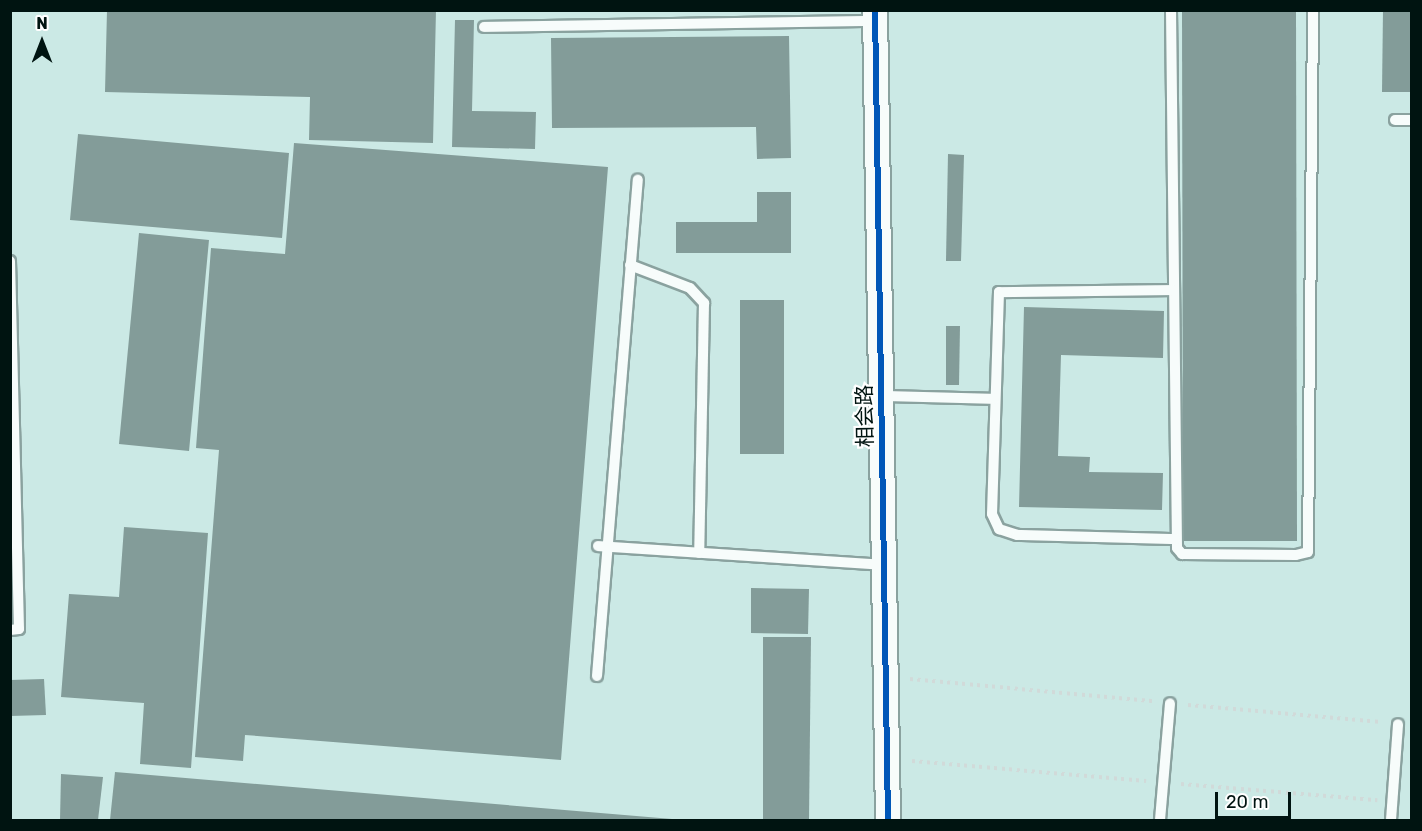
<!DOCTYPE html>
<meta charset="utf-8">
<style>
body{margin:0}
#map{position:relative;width:1422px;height:831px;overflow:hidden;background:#cbe9e5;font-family:Rubik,"Noto Sans SC",sans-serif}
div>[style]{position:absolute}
.building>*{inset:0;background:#839c99}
.path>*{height:4px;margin-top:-2px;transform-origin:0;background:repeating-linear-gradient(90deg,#d1dad9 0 3px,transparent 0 7.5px)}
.roads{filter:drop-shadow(2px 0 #8aa29f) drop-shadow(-2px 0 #8aa29f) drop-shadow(0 2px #8aa29f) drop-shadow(0 -2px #8aa29f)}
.service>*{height:10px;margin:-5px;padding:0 5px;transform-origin:5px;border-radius:5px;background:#f7fcfb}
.tertiary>*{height:24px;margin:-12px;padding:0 12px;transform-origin:12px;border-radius:12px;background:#f7fcfb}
.cycleway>*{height:6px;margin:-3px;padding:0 3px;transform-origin:3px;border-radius:3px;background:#0057b8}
span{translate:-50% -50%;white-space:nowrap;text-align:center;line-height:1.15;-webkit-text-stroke:4.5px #fff;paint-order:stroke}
.street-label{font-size:21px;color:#001411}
.frame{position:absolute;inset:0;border:12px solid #001411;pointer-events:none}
.north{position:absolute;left:12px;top:12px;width:60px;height:60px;-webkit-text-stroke:4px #fff;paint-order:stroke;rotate:0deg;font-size:16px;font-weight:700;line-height:24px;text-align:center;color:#001411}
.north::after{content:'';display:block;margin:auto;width:21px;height:27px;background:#001411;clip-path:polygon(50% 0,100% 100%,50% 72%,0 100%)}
.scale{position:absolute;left:1215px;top:792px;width:76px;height:27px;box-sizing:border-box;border:3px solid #001411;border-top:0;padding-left:8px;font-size:18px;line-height:21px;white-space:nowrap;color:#001411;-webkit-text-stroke:4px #fff;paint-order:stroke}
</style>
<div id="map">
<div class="building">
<div style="clip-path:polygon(107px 10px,436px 10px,433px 143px,309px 140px,310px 97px,105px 92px)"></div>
<div style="clip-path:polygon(1182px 10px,1296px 10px,1297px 541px,1183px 541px)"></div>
<div style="clip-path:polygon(1383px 10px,1412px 10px,1412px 92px,1382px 92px)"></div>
<div style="clip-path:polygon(455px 20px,474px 20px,472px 111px,536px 112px,535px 149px,452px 147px)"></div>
<div style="clip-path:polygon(789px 36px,791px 158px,757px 159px,756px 127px,552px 128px,551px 38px)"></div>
<div style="clip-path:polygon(78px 134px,289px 153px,282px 238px,70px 220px)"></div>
<div style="clip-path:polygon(294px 143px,608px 167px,561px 760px,245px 735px,243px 761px,195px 757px,219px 450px,196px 448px,211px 248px,285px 254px)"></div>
<div style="clip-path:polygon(948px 154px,964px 155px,961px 261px,946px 261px)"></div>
<div style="clip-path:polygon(757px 192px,791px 192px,791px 253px,676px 253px,676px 222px,757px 222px)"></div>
<div style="clip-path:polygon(139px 233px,209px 240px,189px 451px,119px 444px)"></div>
<div style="clip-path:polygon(740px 300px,784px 300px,784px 454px,740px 454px)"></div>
<div style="clip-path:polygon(1024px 307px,1164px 311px,1163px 358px,1061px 355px,1058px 456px,1090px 457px,1089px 472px,1163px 473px,1162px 510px,1019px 507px)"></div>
<div style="clip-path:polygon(946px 326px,960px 326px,959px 385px,946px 385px)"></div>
<div style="clip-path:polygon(124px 527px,208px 533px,191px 768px,140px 764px,144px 703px,61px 697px,69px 594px,119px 597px)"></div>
<div style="clip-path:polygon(751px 588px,809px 589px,808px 634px,751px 633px)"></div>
<div style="clip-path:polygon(763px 637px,811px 637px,809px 820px,763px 820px)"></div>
<div style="clip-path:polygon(44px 679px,46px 715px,10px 716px,10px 680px)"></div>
<div style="clip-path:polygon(115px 772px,672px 819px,672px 820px,110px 820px)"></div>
<div style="clip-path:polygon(61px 774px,103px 777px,98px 820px,60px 820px)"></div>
</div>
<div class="path">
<div style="left:910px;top:679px;width:245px;rotate:5.2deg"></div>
<div style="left:1188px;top:705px;width:194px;rotate:5deg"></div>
<div style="left:912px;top:761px;width:235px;rotate:4.9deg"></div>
<div style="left:1181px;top:784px;width:197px;rotate:4.7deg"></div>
</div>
<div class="roads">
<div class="service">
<div style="left:1171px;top:10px;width:538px;rotate:89.36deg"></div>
<div style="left:1177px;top:548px;width:8px;rotate:50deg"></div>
<div style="left:1182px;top:554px;width:114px;rotate:0.5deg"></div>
<div style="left:1296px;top:555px;width:12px;rotate:-14deg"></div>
<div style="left:1308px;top:552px;width:542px;rotate:-89.47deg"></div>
<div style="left:484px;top:27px;width:391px;rotate:-0.9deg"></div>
<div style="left:1395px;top:120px;width:17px"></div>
<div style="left:10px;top:261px;width:368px;rotate:88.6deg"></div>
<div style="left:19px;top:629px;width:9px;rotate:174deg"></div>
<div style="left:630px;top:265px;width:64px;rotate:21deg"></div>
<div style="left:690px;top:288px;width:21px;rotate:47deg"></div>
<div style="left:704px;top:303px;width:250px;rotate:91.1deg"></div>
<div style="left:1171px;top:290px;width:172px;rotate:179.3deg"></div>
<div style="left:999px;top:292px;width:222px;rotate:91.8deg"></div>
<div style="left:992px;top:514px;width:17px;rotate:65deg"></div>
<div style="left:999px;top:529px;width:19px;rotate:18deg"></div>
<div style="left:1017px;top:535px;width:158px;rotate:1.5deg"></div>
<div style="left:881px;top:396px;width:113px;rotate:1.5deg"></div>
<div style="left:598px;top:546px;width:287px;rotate:3.8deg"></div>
<div style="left:597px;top:676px;width:498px;rotate:-85.3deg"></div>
<div style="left:1160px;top:820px;width:117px;rotate:-85.1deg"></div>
<div style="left:1391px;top:820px;width:96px;rotate:-85.8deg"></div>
</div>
<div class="tertiary">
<div style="left:875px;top:10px;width:810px;rotate:89.08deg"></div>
</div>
</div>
<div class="cycleway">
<div style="left:875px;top:10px;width:810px;rotate:89.08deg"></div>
</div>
<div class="street-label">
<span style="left:865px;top:416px;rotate:-91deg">相会路</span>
</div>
<div class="frame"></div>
<div class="north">N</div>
<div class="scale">20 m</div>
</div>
